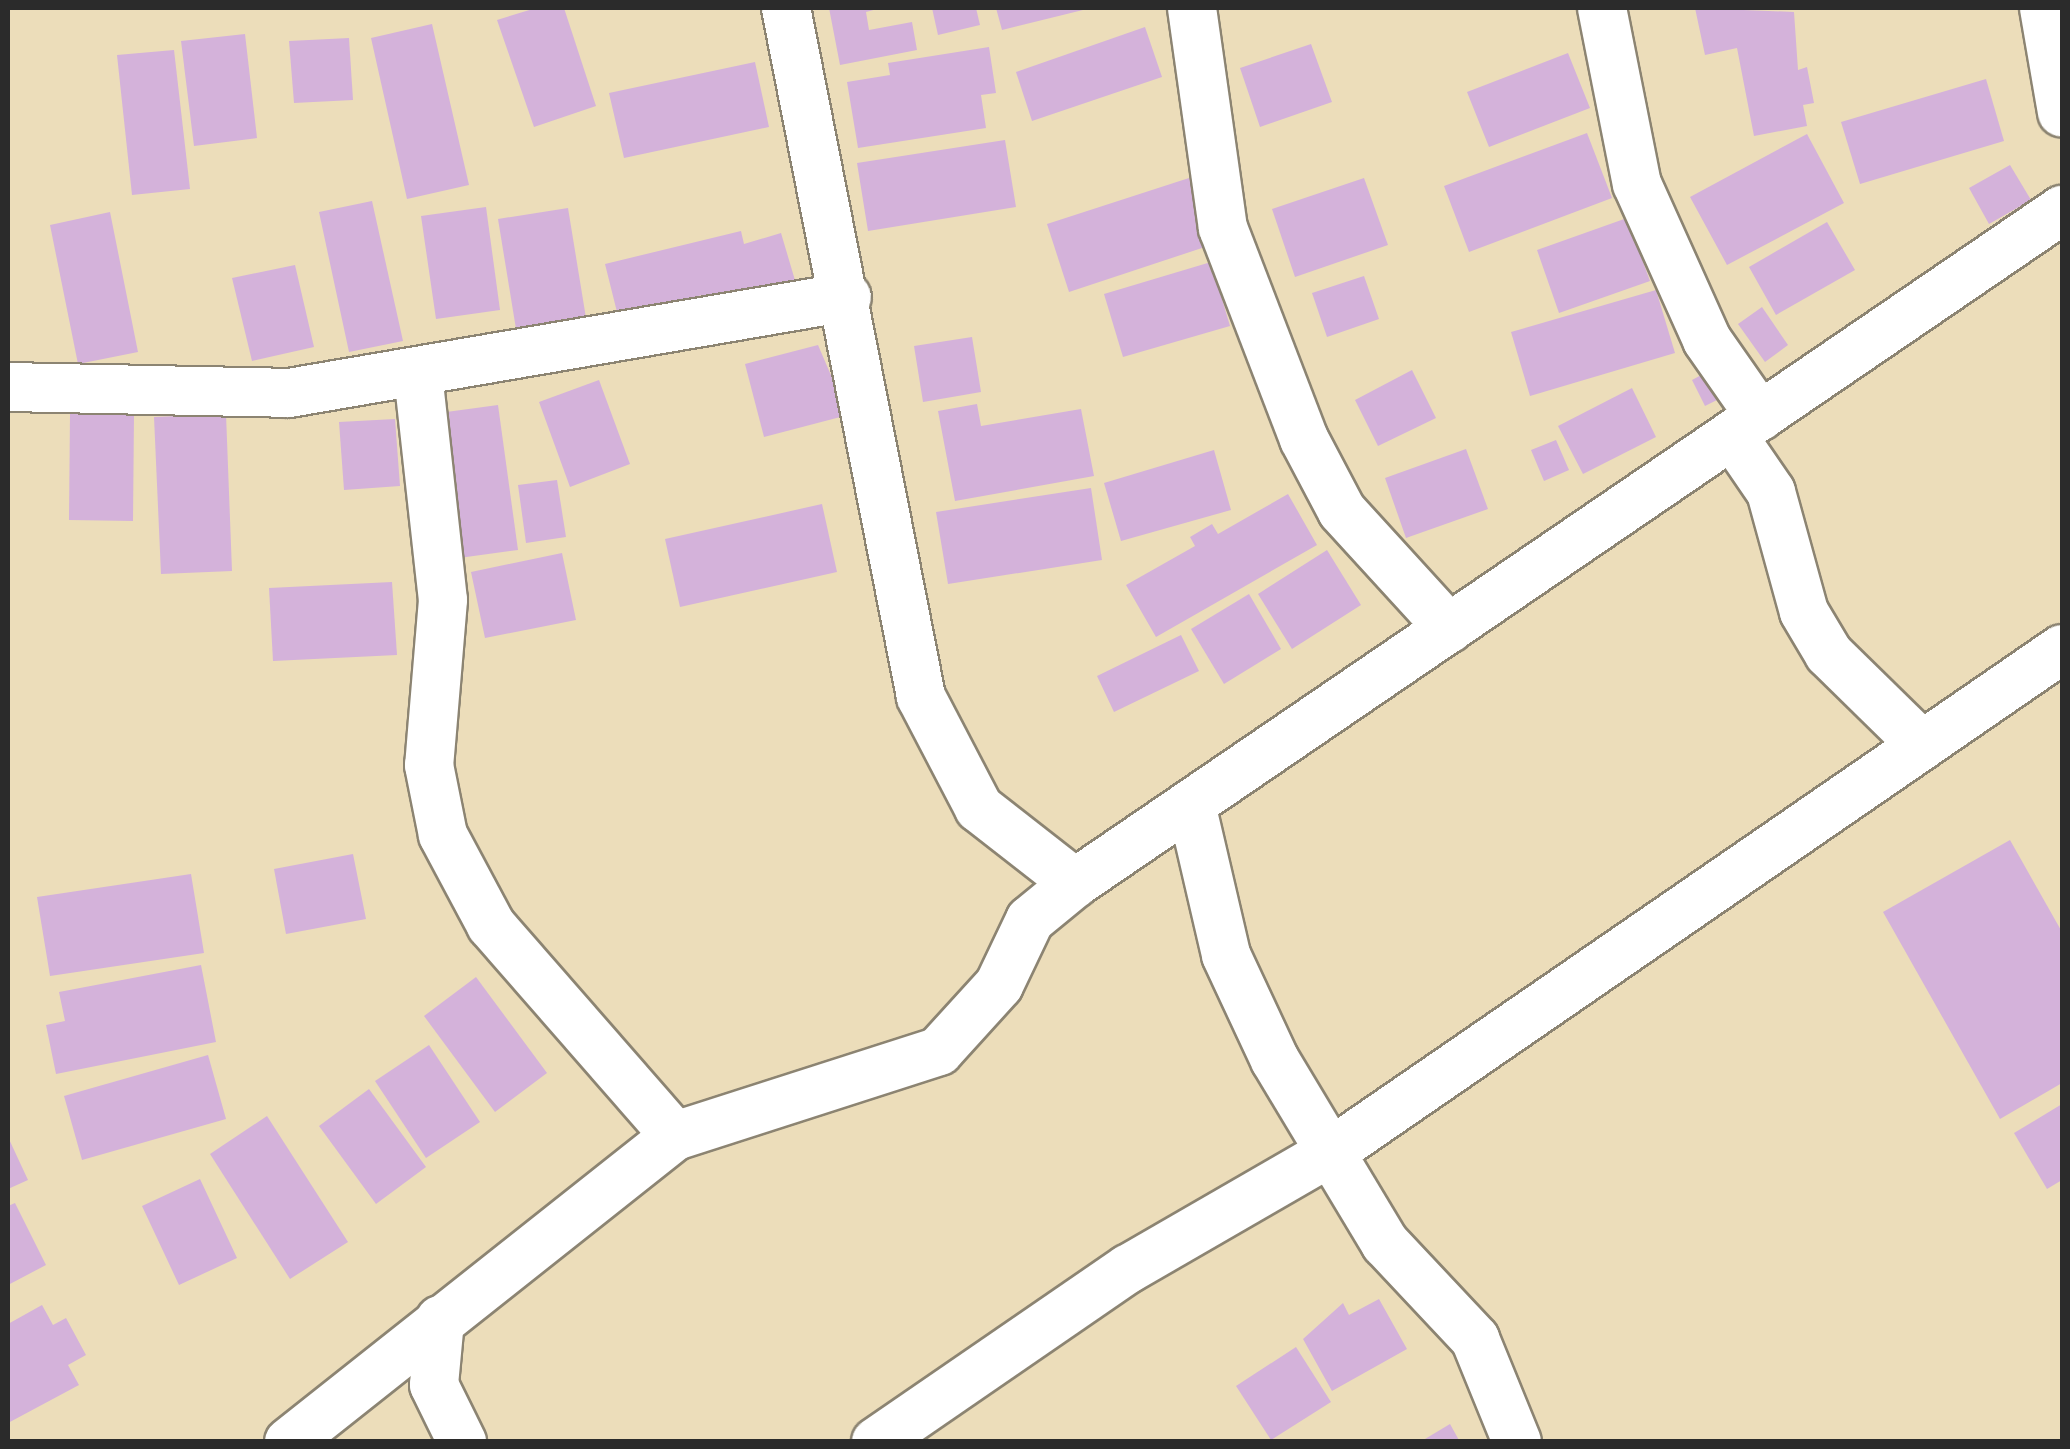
<!DOCTYPE html>
<style>
body{margin:0}
#map{position:relative;width:2070px;height:1449px;overflow:hidden;background:#ecddba;font-family:Cardo,serif}
div>[style]{position:absolute}
.building>*{inset:0;background:#d4b2da}
.roads{filter:drop-shadow(2px 0 #8c8472) drop-shadow(-2px 0 #8c8472) drop-shadow(0 2px #8c8472) drop-shadow(0 -2px #8c8472)}
.minor>*{height:48px;margin:-24px;padding:0 24px;transform-origin:24px;border-radius:24px;background:#fff}
span{translate:-50% -50%;white-space:nowrap;text-align:center;line-height:1.15;-webkit-text-stroke:10px #f6f6f2;paint-order:stroke}
.frame{position:absolute;inset:0;border:10px solid #2b2b2b;pointer-events:none}
</style>
<div id="map">
<div class="building">
<div style="clip-path:polygon(536px 8px,564px 8px,596px 106px,534px 127px,497px 20px)"></div>
<div style="clip-path:polygon(829px 8px,881px 8px,866px 12px,869px 30px,912px 22px,917px 50px,840px 65px)"></div>
<div style="clip-path:polygon(932px 8px,976px 8px,980px 25px,938px 35px)"></div>
<div style="clip-path:polygon(996px 8px,1087px 8px,1087px 9px,1002px 30px)"></div>
<div style="clip-path:polygon(1695px 8px,1794px 12px,1798px 70px,1807px 67px,1814px 103px,1803px 105px,1807px 126px,1754px 136px,1737px 48px,1705px 55px)"></div>
<div style="clip-path:polygon(432px 24px,469px 185px,407px 199px,371px 38px)"></div>
<div style="clip-path:polygon(1145px 27px,1162px 77px,1032px 121px,1016px 72px)"></div>
<div style="clip-path:polygon(245px 34px,257px 138px,194px 146px,181px 41px)"></div>
<div style="clip-path:polygon(349px 38px,353px 100px,294px 103px,289px 41px)"></div>
<div style="clip-path:polygon(1311px 44px,1332px 102px,1260px 127px,1240px 68px)"></div>
<div style="clip-path:polygon(989px 47px,996px 93px,981px 95px,986px 128px,858px 148px,847px 82px,890px 75px,888px 63px)"></div>
<div style="clip-path:polygon(174px 50px,190px 189px,132px 195px,117px 55px)"></div>
<div style="clip-path:polygon(1568px 53px,1590px 108px,1489px 147px,1467px 92px)"></div>
<div style="clip-path:polygon(755px 62px,769px 127px,624px 158px,609px 93px)"></div>
<div style="clip-path:polygon(1986px 79px,2004px 141px,1860px 184px,1841px 122px)"></div>
<div style="clip-path:polygon(1587px 133px,1612px 198px,1469px 252px,1444px 186px)"></div>
<div style="clip-path:polygon(1807px 134px,1844px 203px,1727px 265px,1690px 197px)"></div>
<div style="clip-path:polygon(1005px 140px,1016px 207px,868px 231px,857px 163px)"></div>
<div style="clip-path:polygon(2010px 165px,2031px 200px,1989px 224px,1969px 188px)"></div>
<div style="clip-path:polygon(1189px 178px,1211px 245px,1069px 292px,1047px 224px)"></div>
<div style="clip-path:polygon(1364px 178px,1388px 245px,1295px 277px,1272px 209px)"></div>
<div style="clip-path:polygon(372px 201px,403px 341px,349px 352px,319px 212px)"></div>
<div style="clip-path:polygon(486px 207px,500px 310px,436px 319px,421px 216px)"></div>
<div style="clip-path:polygon(568px 208px,586px 318px,516px 329px,498px 219px)"></div>
<div style="clip-path:polygon(110px 212px,138px 352px,78px 364px,50px 225px)"></div>
<div style="clip-path:polygon(1627px 218px,1650px 281px,1559px 313px,1537px 250px)"></div>
<div style="clip-path:polygon(1827px 222px,1855px 270px,1776px 315px,1749px 267px)"></div>
<div style="clip-path:polygon(741px 231px,744px 244px,781px 233px,797px 287px,707px 314px,702px 295px,618px 316px,605px 264px)"></div>
<div style="clip-path:polygon(1211px 262px,1230px 326px,1123px 357px,1104px 294px)"></div>
<div style="clip-path:polygon(295px 265px,314px 347px,252px 361px,232px 278px)"></div>
<div style="clip-path:polygon(1364px 276px,1379px 319px,1327px 337px,1312px 293px)"></div>
<div style="clip-path:polygon(1656px 290px,1675px 353px,1530px 396px,1511px 332px)"></div>
<div style="clip-path:polygon(1762px 307px,1788px 345px,1765px 362px,1738px 324px)"></div>
<div style="clip-path:polygon(972px 337px,981px 392px,923px 402px,914px 346px)"></div>
<div style="clip-path:polygon(818px 345px,848px 415px,764px 437px,745px 364px)"></div>
<div style="clip-path:polygon(1412px 370px,1436px 418px,1378px 446px,1355px 400px)"></div>
<div style="clip-path:polygon(1707px 372px,1721px 398px,1705px 406px,1692px 380px)"></div>
<div style="clip-path:polygon(599px 380px,630px 464px,570px 487px,539px 402px)"></div>
<div style="clip-path:polygon(1632px 388px,1656px 437px,1583px 474px,1558px 426px)"></div>
<div style="clip-path:polygon(977px 404px,981px 426px,1081px 409px,1094px 476px,955px 501px,938px 411px)"></div>
<div style="clip-path:polygon(498px 405px,518px 550px,459px 558px,439px 413px)"></div>
<div style="clip-path:polygon(70px 414px,134px 415px,133px 521px,69px 520px)"></div>
<div style="clip-path:polygon(226px 414px,232px 571px,161px 574px,154px 417px)"></div>
<div style="clip-path:polygon(395px 419px,400px 486px,344px 490px,339px 422px)"></div>
<div style="clip-path:polygon(1556px 440px,1569px 470px,1544px 481px,1531px 450px)"></div>
<div style="clip-path:polygon(1466px 449px,1488px 509px,1406px 538px,1385px 478px)"></div>
<div style="clip-path:polygon(1214px 450px,1231px 510px,1121px 541px,1104px 483px)"></div>
<div style="clip-path:polygon(557px 480px,566px 537px,526px 543px,518px 485px)"></div>
<div style="clip-path:polygon(1091px 488px,1102px 560px,948px 584px,936px 512px)"></div>
<div style="clip-path:polygon(1288px 494px,1317px 545px,1156px 637px,1126px 585px,1195px 546px,1190px 537px,1212px 524px,1218px 534px)"></div>
<div style="clip-path:polygon(822px 504px,837px 572px,680px 607px,665px 539px)"></div>
<div style="clip-path:polygon(1327px 550px,1361px 605px,1292px 649px,1258px 594px)"></div>
<div style="clip-path:polygon(562px 553px,576px 620px,485px 638px,471px 572px)"></div>
<div style="clip-path:polygon(392px 582px,397px 655px,273px 661px,269px 588px)"></div>
<div style="clip-path:polygon(1249px 594px,1281px 649px,1224px 684px,1191px 629px)"></div>
<div style="clip-path:polygon(1181px 635px,1199px 671px,1114px 712px,1097px 676px)"></div>
<div style="clip-path:polygon(2010px 840px,2062px 932px,2062px 1083px,2000px 1119px,1883px 912px)"></div>
<div style="clip-path:polygon(353px 854px,366px 919px,286px 934px,274px 869px)"></div>
<div style="clip-path:polygon(191px 874px,204px 953px,50px 976px,37px 897px)"></div>
<div style="clip-path:polygon(201px 965px,216px 1042px,56px 1074px,46px 1025px,65px 1021px,59px 992px)"></div>
<div style="clip-path:polygon(476px 977px,547px 1073px,495px 1112px,424px 1016px)"></div>
<div style="clip-path:polygon(429px 1045px,480px 1122px,426px 1158px,375px 1081px)"></div>
<div style="clip-path:polygon(208px 1055px,226px 1119px,82px 1160px,64px 1096px)"></div>
<div style="clip-path:polygon(369px 1089px,426px 1167px,376px 1204px,319px 1126px)"></div>
<div style="clip-path:polygon(2062px 1104px,2062px 1180px,2047px 1189px,2014px 1133px)"></div>
<div style="clip-path:polygon(267px 1116px,348px 1242px,290px 1279px,210px 1154px)"></div>
<div style="clip-path:polygon(8px 1137px,28px 1180px,8px 1189px)"></div>
<div style="clip-path:polygon(200px 1179px,237px 1258px,179px 1285px,142px 1206px)"></div>
<div style="clip-path:polygon(15px 1203px,46px 1265px,8px 1285px,8px 1206px)"></div>
<div style="clip-path:polygon(1379px 1299px,1407px 1349px,1332px 1391px,1303px 1339px,1343px 1303px,1349px 1315px)"></div>
<div style="clip-path:polygon(42px 1305px,53px 1325px,66px 1318px,86px 1355px,68px 1365px,79px 1385px,8px 1423px,8px 1324px)"></div>
<div style="clip-path:polygon(1296px 1347px,1331px 1402px,1271px 1440px,1236px 1386px)"></div>
<div style="clip-path:polygon(1450px 1424px,1460px 1442px,1420px 1442px)"></div>
</div>
<div class="roads">
<div class="minor">
<div style="left:786px;top:8px;width:702px;rotate:78.91deg"></div>
<div style="left:921px;top:697px;width:125px;rotate:62.4deg"></div>
<div style="left:979px;top:808px;width:122px;rotate:38deg"></div>
<div style="left:1192px;top:8px;width:222px;rotate:82deg"></div>
<div style="left:1223px;top:228px;width:226px;rotate:69deg"></div>
<div style="left:1304px;top:439px;width:81px;rotate:62.2deg"></div>
<div style="left:1342px;top:511px;width:159px;rotate:47.6deg"></div>
<div style="left:1602px;top:8px;width:179px;rotate:78.8deg"></div>
<div style="left:1637px;top:184px;width:171px;rotate:65.8deg"></div>
<div style="left:1707px;top:340px;width:93px;rotate:55.1deg"></div>
<div style="left:2044px;top:8px;width:106px;rotate:80.2deg"></div>
<div style="left:418px;top:374px;width:227px;rotate:83.7deg"></div>
<div style="left:443px;top:600px;width:166px;rotate:94.8deg"></div>
<div style="left:429px;top:765px;width:71px;rotate:78.7deg"></div>
<div style="left:443px;top:835px;width:102px;rotate:61.9deg"></div>
<div style="left:491px;top:925px;width:280px;rotate:48.9deg"></div>
<div style="left:8px;top:387px;width:281px;rotate:1.2deg"></div>
<div style="left:289px;top:393px;width:566px;rotate:-9.76deg"></div>
<div style="left:1732px;top:435px;width:69px;rotate:55.6deg"></div>
<div style="left:1771px;top:492px;width:124px;rotate:74.6deg"></div>
<div style="left:1804px;top:612px;width:49px;rotate:59.2deg"></div>
<div style="left:1829px;top:654px;width:130px;rotate:44.4deg"></div>
<div style="left:1191px;top:804px;width:155px;rotate:76.9deg"></div>
<div style="left:1226px;top:955px;width:116px;rotate:65deg"></div>
<div style="left:1275px;top:1060px;width:214px;rotate:59deg"></div>
<div style="left:1385px;top:1243px;width:132px;rotate:46.8deg"></div>
<div style="left:1475px;top:1339px;width:111px;rotate:67.8deg"></div>
<div style="left:440px;top:1320px;width:65px;rotate:95.3deg"></div>
<div style="left:434px;top:1385px;width:64px;rotate:63.8deg"></div>
<div style="left:289px;top:1442px;width:493px;rotate:-38.4deg"></div>
<div style="left:675px;top:1136px;width:277px;rotate:-17.8deg"></div>
<div style="left:939px;top:1051px;width:89px;rotate:-47.7deg"></div>
<div style="left:999px;top:985px;width:72px;rotate:-64.5deg"></div>
<div style="left:1030px;top:920px;width:58px;rotate:-39.4deg"></div>
<div style="left:1075px;top:883px;width:1195px;rotate:-34.29deg"></div>
<div style="left:876px;top:1442px;width:306px;rotate:-34.5deg"></div>
<div style="left:1128px;top:1269px;width:234px;rotate:-30deg"></div>
<div style="left:1331px;top:1152px;width:887px;rotate:-34.53deg"></div>
</div>
</div>
<div class="frame"></div>
</div>
